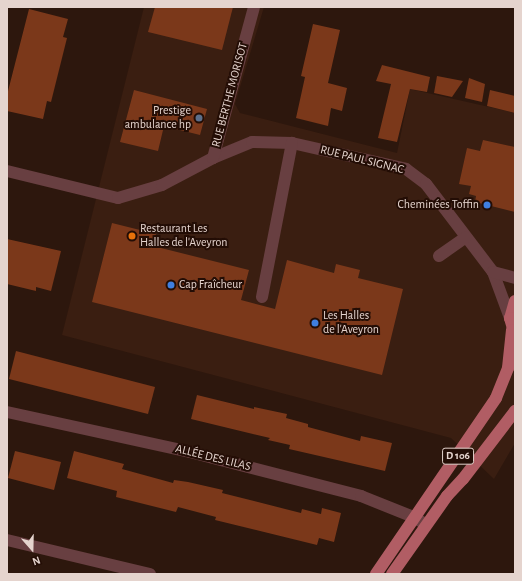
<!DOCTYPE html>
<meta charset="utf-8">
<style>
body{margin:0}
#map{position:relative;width:522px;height:581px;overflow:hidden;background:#2d170d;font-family:"Alegreya Sans",sans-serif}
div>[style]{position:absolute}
.built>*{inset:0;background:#3a1e11}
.building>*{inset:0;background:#7b381a}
.minor>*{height:12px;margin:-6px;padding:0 6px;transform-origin:6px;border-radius:6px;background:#683f41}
.major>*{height:12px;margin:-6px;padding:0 6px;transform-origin:6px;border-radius:6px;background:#b15d64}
.dots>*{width:11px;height:11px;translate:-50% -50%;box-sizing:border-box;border:2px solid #230d05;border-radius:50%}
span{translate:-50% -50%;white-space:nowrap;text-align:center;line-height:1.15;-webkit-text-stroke:4px #230d05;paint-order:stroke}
.shield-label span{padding:1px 3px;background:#230d05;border:1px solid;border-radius:3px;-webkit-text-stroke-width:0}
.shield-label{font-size:11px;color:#e5d4ce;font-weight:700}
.street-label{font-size:12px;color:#e5d4ce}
.poi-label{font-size:12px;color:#e5d4ce}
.right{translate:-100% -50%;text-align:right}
.left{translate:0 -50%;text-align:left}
.frame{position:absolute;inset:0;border:8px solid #e5d4ce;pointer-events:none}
.north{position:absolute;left:12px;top:529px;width:40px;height:40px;-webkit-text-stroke:3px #230d05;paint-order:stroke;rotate:160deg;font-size:11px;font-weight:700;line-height:16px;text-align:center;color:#e5d4ce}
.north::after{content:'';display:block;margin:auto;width:14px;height:18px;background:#e5d4ce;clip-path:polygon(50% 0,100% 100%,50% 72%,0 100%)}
</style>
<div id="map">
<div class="built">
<div style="clip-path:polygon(144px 7px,264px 7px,235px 104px,240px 113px,397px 153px,410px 89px,515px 113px,515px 443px,494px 479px,451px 438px,62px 335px)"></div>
</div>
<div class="building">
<div style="clip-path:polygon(155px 7px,233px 7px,222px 50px,148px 32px)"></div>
<div style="clip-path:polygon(29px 9px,68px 19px,63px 37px,67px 38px,51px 102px,47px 101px,43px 119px,7px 111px,7px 95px)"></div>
<div style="clip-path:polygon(313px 24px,340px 30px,328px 83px,347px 88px,342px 111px,331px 108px,328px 126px,296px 118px,305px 77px,301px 76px)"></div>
<div style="clip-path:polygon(382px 65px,430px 77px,427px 92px,410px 89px,397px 142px,378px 138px,391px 84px,376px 81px)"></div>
<div style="clip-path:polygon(437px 76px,463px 81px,452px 97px,434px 93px)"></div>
<div style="clip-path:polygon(469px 78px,485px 84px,482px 102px,465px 98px)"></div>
<div style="clip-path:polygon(134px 90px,207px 109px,200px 135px,164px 126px,158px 151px,120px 142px)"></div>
<div style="clip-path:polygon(490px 90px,515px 96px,515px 113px,487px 106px)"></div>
<div style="clip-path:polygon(483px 140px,515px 147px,515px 212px,475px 202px,476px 196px,469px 194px,471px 186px,459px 184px,467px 148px,480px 151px)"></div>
<div style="clip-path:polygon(112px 223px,156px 234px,153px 246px,249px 270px,241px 300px,275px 309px,287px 260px,334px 273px,336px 264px,360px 270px,358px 278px,403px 289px,382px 375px,92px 302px)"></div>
<div style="clip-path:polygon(7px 239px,61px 251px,51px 291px,36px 287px,36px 291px,7px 284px)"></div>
<div style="clip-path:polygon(16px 351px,155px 387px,148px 414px,9px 379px)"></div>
<div style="clip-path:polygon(197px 395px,254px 409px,254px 407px,287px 414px,286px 418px,308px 424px,308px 427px,360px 441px,361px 436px,392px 443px,385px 471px,289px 449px,290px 445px,268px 440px,270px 438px,191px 419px)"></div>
<div style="clip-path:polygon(15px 451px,61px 462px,54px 490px,8px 478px)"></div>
<div style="clip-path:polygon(74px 451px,124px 464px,122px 469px,173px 483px,174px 480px,188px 482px,223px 490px,222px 493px,301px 513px,302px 509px,321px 514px,322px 508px,341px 513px,334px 542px,319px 538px,317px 545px,215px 520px,216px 517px,178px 507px,176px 512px,116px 497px,117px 491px,67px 478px)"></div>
</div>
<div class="minor">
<div style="left:213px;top:158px;width:42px;rotate:-22.3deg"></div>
<div style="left:252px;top:142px;width:40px;rotate:1.4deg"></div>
<div style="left:292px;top:143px;width:117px;rotate:12.8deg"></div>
<div style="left:406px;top:169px;width:25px;rotate:37deg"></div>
<div style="left:426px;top:184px;width:111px;rotate:52.7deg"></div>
<div style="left:493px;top:272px;width:49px;rotate:69.7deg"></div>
<div style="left:7px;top:171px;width:114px;rotate:13.7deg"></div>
<div style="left:118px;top:198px;width:46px;rotate:-16.5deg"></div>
<div style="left:162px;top:185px;width:58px;rotate:-27.9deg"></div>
<div style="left:213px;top:158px;width:156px;rotate:-74.8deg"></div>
<div style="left:439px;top:256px;width:32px;rotate:-35deg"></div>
<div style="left:493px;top:272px;width:23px;rotate:15deg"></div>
<div style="left:262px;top:297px;width:157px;rotate:-79deg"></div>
<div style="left:7px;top:412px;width:187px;rotate:12.3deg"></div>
<div style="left:190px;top:452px;width:177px;rotate:14.4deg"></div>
<div style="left:361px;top:496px;width:59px;rotate:21.8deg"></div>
<div style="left:416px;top:518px;width:12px;rotate:35deg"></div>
<div style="left:7px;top:540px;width:147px;rotate:13.4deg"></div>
</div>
<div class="major">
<div style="left:515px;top:301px;width:18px;rotate:106deg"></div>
<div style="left:510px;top:318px;width:18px;rotate:74deg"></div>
<div style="left:376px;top:574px;width:213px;rotate:-55.7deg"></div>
<div style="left:496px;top:398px;width:32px;rotate:-68deg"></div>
<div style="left:508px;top:368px;width:38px;rotate:-84deg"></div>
<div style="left:392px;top:574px;width:95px;rotate:-54.8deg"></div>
<div style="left:447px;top:496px;width:23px;rotate:-47deg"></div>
<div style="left:463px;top:479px;width:86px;rotate:-52.6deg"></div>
</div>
<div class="dots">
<div style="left:199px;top:118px;background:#5c6f8a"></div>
<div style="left:487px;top:205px;background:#3f7fe0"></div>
<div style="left:132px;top:236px;background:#e8710a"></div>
<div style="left:171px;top:285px;background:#3f7fe0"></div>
<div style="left:315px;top:323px;background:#3f7fe0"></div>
</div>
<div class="shield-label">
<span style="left:458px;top:456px">D 106</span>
</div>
<div class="street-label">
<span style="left:230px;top:95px;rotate:-75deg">RUE BERTHE MORISOT</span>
<span style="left:362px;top:160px;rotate:14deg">RUE PAUL SIGNAC</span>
<span style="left:213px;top:458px;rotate:14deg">ALLÉE DES LILAS</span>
</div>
<div class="poi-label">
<span class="right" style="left:191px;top:118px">Prestige<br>ambulance hp</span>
<span class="right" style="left:479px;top:205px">Cheminées Toffin</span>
<span class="left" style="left:140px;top:236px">Restaurant Les<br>Halles de l'Aveyron</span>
<span class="left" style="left:179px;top:285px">Cap Fraîcheur</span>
<span class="left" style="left:323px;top:323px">Les Halles<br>de l'Aveyron</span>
</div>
<div class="frame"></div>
<div class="north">N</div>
</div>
